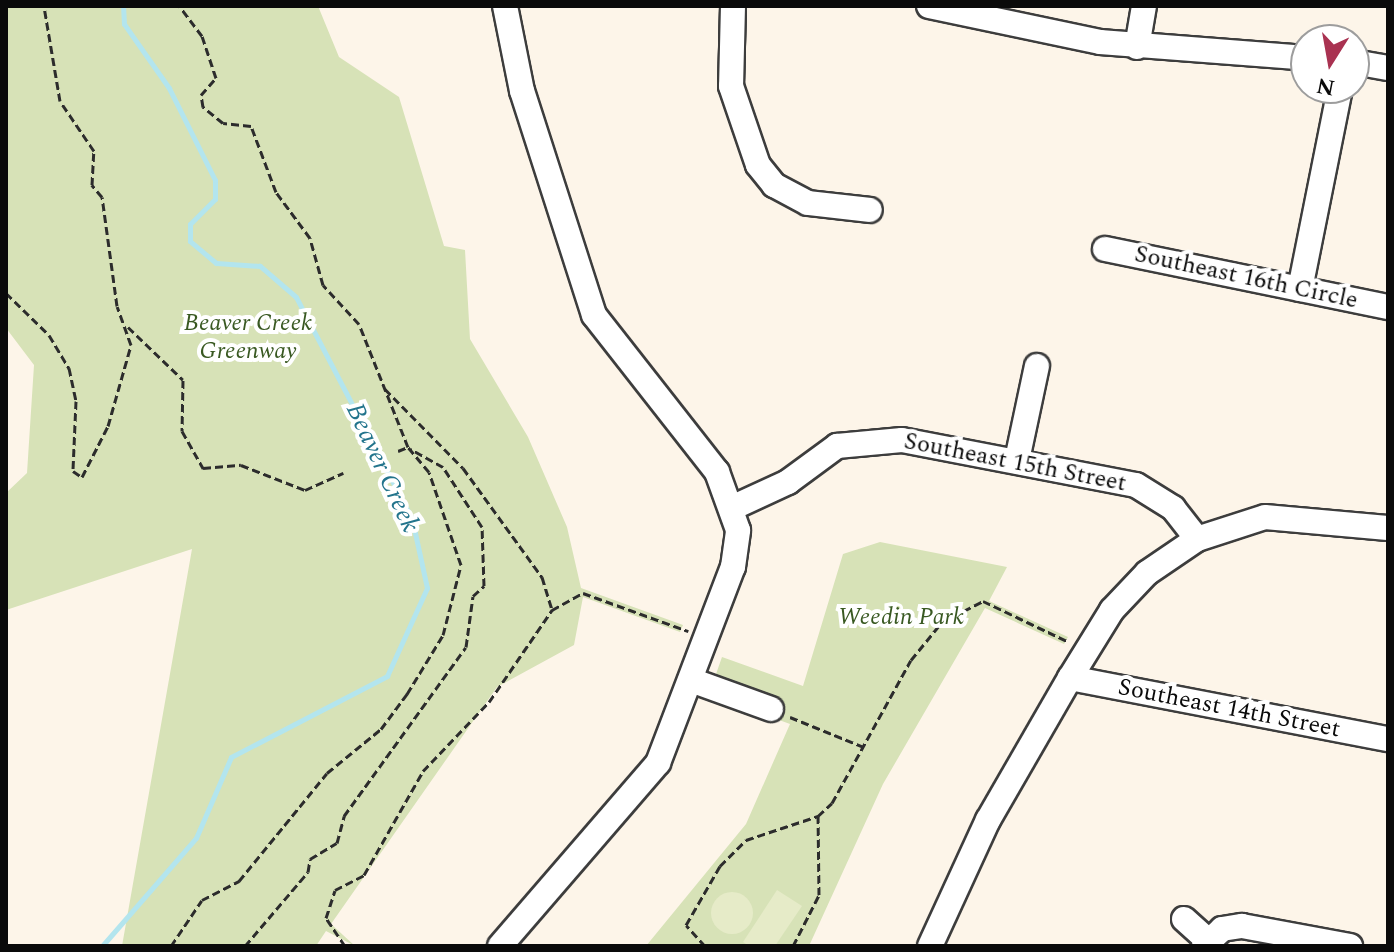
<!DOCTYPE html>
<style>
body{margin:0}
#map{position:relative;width:1394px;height:952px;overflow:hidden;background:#fdf5e9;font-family:Spectral,serif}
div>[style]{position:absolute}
.green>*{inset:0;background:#d7e2b7}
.pitch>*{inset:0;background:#e6ebc8}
.round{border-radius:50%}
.stream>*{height:5px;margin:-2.5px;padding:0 2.5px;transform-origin:2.5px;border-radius:2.5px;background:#b3e5ee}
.path>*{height:3px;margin-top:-1.5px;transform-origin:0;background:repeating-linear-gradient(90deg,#2c2c2c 0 8px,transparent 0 12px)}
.roads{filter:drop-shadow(2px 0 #3d3d3d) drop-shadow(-2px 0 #3d3d3d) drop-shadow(0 2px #3d3d3d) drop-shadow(0 -2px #3d3d3d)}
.minor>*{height:24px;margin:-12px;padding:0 12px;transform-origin:12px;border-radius:12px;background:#fff}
span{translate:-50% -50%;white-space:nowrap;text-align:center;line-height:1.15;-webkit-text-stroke:8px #fff;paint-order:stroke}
.street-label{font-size:24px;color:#0a0a0a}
.park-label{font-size:24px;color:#395922;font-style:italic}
.water-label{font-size:26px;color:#22748c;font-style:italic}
.frame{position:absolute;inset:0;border:8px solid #0a0a0a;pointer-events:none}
.north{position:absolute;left:1290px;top:24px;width:80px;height:80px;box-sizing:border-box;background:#fff;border:2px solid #9d9d9d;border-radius:50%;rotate:191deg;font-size:22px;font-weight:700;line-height:32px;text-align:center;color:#0a0a0a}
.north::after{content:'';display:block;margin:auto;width:28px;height:36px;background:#a93251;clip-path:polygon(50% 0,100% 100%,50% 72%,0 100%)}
</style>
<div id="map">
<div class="green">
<div style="clip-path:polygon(6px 6px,318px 6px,339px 57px,399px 97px,444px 246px,465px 250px,470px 339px,528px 437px,567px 527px,581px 588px,683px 625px,680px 632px,583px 597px,574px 645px,497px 687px,331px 924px,355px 946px,326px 931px,316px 946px,122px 946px,192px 549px,6px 610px,6px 493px,27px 473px,34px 365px,6px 328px)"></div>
<div style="clip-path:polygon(880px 542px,1007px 567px,989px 601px,1068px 637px,1064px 644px,985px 608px,883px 784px,809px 946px,646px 946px,746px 824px,790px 724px,709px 694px,722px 657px,803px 686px,843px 554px)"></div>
</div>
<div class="pitch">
<div style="clip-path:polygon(777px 890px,802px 906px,775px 946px,749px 946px,743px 942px)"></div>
<div class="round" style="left:711px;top:892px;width:42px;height:42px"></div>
</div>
<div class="stream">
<div style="left:102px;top:946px;width:143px;rotate:-49deg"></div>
<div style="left:196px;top:838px;width:88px;rotate:-66.6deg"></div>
<div style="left:231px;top:757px;width:176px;rotate:-27.4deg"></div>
<div style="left:387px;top:676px;width:97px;rotate:-65.6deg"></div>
<div style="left:427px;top:588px;width:71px;rotate:-102.3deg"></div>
<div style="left:412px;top:519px;width:250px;rotate:-117.6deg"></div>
<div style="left:296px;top:297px;width:48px;rotate:-139.3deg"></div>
<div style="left:260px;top:266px;width:44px;rotate:-176.1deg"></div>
<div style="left:216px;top:263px;width:34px;rotate:-140deg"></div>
<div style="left:190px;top:241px;width:17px;rotate:-90deg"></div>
<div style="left:190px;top:224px;width:35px;rotate:-45deg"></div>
<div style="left:215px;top:199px;width:19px;rotate:-90deg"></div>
<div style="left:215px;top:180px;width:103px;rotate:-116.6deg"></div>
<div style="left:169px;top:88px;width:78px;rotate:-125.1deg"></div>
<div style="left:124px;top:24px;width:18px;rotate:-93deg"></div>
</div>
<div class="path">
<div style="left:6px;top:293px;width:60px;rotate:44.3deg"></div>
<div style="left:49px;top:335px;width:39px;rotate:59deg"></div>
<div style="left:69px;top:368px;width:34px;rotate:78deg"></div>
<div style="left:76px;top:401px;width:70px;rotate:92.5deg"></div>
<div style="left:73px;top:471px;width:11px;rotate:34deg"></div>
<div style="left:82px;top:477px;width:57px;rotate:-63deg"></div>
<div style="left:108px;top:426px;width:84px;rotate:-74.1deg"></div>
<div style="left:131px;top:345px;width:41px;rotate:-109.7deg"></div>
<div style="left:117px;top:306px;width:110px;rotate:-97.8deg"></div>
<div style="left:102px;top:197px;width:16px;rotate:-130deg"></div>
<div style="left:92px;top:185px;width:34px;rotate:-87deg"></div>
<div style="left:94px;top:151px;width:60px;rotate:-124.2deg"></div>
<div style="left:60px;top:101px;width:96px;rotate:-99.6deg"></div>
<div style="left:128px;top:327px;width:76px;rotate:43.9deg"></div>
<div style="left:183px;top:380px;width:51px;rotate:91.1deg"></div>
<div style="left:182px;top:431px;width:43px;rotate:60.4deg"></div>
<div style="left:203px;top:468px;width:38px;rotate:-5deg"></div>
<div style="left:241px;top:465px;width:69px;rotate:21.3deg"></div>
<div style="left:305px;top:490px;width:42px;rotate:-24.1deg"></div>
<div style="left:385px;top:389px;width:111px;rotate:45.4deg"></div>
<div style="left:463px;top:468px;width:135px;rotate:54.1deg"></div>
<div style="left:542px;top:577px;width:34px;rotate:73deg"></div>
<div style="left:398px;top:451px;width:11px;rotate:-22deg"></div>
<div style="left:790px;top:717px;width:80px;rotate:22.1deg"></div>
<div style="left:171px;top:946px;width:55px;rotate:-56deg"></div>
<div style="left:202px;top:900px;width:42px;rotate:-27.2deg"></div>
<div style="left:239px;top:881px;width:139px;rotate:-50.8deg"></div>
<div style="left:327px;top:773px;width:70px;rotate:-39.2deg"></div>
<div style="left:381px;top:729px;width:44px;rotate:-53.4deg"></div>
<div style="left:407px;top:694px;width:69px;rotate:-58.6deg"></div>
<div style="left:443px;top:635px;width:72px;rotate:-75.6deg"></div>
<div style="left:461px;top:565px;width:98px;rotate:-109deg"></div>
<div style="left:429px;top:472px;width:33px;rotate:-130deg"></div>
<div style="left:408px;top:447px;width:132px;rotate:-111.7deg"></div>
<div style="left:359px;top:324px;width:53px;rotate:-132.7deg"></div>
<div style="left:323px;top:285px;width:49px;rotate:-105.5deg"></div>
<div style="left:310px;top:238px;width:57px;rotate:-126.5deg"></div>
<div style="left:276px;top:192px;width:71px;rotate:-110.7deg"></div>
<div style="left:251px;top:126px;width:28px;rotate:-174deg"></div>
<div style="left:223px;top:123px;width:26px;rotate:-141deg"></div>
<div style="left:203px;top:107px;width:12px;rotate:-99deg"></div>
<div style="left:201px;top:95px;width:23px;rotate:-49deg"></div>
<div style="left:216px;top:78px;width:44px;rotate:-108.4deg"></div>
<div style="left:202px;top:36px;width:38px;rotate:-127deg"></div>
<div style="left:245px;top:946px;width:97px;rotate:-49.6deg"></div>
<div style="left:308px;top:872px;width:13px;rotate:-81deg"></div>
<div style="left:310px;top:859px;width:31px;rotate:-31deg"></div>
<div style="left:337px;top:843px;width:28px;rotate:-75deg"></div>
<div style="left:344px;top:816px;width:208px;rotate:-54.2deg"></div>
<div style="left:466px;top:647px;width:51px;rotate:-82.2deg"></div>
<div style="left:473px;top:596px;width:15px;rotate:-42deg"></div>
<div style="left:484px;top:586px;width:59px;rotate:-91.9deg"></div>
<div style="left:482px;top:527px;width:72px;rotate:-123deg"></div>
<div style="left:443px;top:467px;width:37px;rotate:-151deg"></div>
<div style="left:345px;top:946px;width:34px;rotate:-124deg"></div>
<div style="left:326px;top:918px;width:29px;rotate:-72deg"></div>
<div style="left:335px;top:890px;width:33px;rotate:-27deg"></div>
<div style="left:364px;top:875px;width:120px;rotate:-60.4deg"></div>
<div style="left:423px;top:771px;width:95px;rotate:-46.3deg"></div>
<div style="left:489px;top:702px;width:112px;rotate:-55.6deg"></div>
<div style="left:552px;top:610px;width:35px;rotate:-29deg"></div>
<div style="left:583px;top:593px;width:112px;rotate:19.9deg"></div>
<div style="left:705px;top:946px;width:28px;rotate:-132deg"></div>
<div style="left:686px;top:925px;width:68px;rotate:-60deg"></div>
<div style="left:720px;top:866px;width:37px;rotate:-45deg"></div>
<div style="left:746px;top:840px;width:76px;rotate:-18.4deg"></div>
<div style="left:818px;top:816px;width:19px;rotate:-43deg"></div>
<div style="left:832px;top:803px;width:163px;rotate:-61.1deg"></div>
<div style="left:911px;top:660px;width:49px;rotate:-50.8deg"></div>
<div style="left:942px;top:622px;width:46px;rotate:-27.1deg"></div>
<div style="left:983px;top:601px;width:95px;rotate:25.5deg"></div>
<div style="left:793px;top:946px;width:57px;rotate:-63deg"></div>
<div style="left:819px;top:895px;width:79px;rotate:-90.7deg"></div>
</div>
<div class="roads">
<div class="minor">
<div style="left:733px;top:6px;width:80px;rotate:91.4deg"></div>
<div style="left:731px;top:86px;width:83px;rotate:71.1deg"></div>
<div style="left:758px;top:165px;width:26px;rotate:51deg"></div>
<div style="left:774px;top:185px;width:38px;rotate:28deg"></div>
<div style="left:808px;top:203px;width:62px;rotate:6.4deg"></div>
<div style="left:929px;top:6px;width:175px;rotate:11.9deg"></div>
<div style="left:1100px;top:42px;width:207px;rotate:4.4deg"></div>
<div style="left:1137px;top:47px;width:42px;rotate:-80.3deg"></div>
<div style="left:1354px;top:62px;width:35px;rotate:10deg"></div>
<div style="left:1105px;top:249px;width:289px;rotate:11.6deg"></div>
<div style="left:1300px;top:289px;width:205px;rotate:-78.7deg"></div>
<div style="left:1017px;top:460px;width:96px;rotate:-78deg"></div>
<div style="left:734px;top:507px;width:60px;rotate:-24.8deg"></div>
<div style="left:788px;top:482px;width:61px;rotate:-36.3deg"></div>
<div style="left:837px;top:446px;width:65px;rotate:-5.3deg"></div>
<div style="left:902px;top:440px;width:238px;rotate:10.9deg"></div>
<div style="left:1136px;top:485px;width:44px;rotate:31.9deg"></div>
<div style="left:1173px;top:508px;width:39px;rotate:52deg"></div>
<div style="left:1070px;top:678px;width:324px;rotate:10.9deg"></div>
<div style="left:691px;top:680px;width:85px;rotate:19.9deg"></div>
<div style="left:1184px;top:919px;width:31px;rotate:42deg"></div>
<div style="left:500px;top:946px;width:242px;rotate:-49.2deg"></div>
<div style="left:658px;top:763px;width:210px;rotate:-69.1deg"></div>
<div style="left:733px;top:567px;width:37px;rotate:-82deg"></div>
<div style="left:738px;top:530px;width:62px;rotate:-109.9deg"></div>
<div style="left:717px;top:472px;width:199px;rotate:-128.1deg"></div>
<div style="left:594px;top:315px;width:235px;rotate:-107.8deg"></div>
<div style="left:522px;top:91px;width:87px;rotate:-101.3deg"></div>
<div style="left:930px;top:946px;width:139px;rotate:-65.3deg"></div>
<div style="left:988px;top:820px;width:164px;rotate:-60deg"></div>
<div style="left:1070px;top:678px;width:80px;rotate:-58.3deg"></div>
<div style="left:1112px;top:610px;width:51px;rotate:-46.6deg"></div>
<div style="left:1147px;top:573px;width:60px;rotate:-34.2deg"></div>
<div style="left:1197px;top:539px;width:71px;rotate:-17.9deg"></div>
<div style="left:1265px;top:517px;width:123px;rotate:5.1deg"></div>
<div style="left:1204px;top:946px;width:25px;rotate:-43deg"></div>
<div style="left:1222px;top:929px;width:20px;rotate:-9deg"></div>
<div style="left:1242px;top:926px;width:110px;rotate:10.5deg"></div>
</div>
</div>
<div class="street-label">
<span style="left:1246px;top:278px;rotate:12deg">Southeast 16th Circle</span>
<span style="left:1015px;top:463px;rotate:11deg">Southeast 15th Street</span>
<span style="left:1229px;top:709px;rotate:11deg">Southeast 14th Street</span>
</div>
<div class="park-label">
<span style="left:248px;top:338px">Beaver Creek<br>Greenway</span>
<span style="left:901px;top:618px">Weedin Park</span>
</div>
<div class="water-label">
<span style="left:382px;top:468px;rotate:65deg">Beaver Creek</span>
</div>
<div class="frame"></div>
<div class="north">N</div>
</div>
